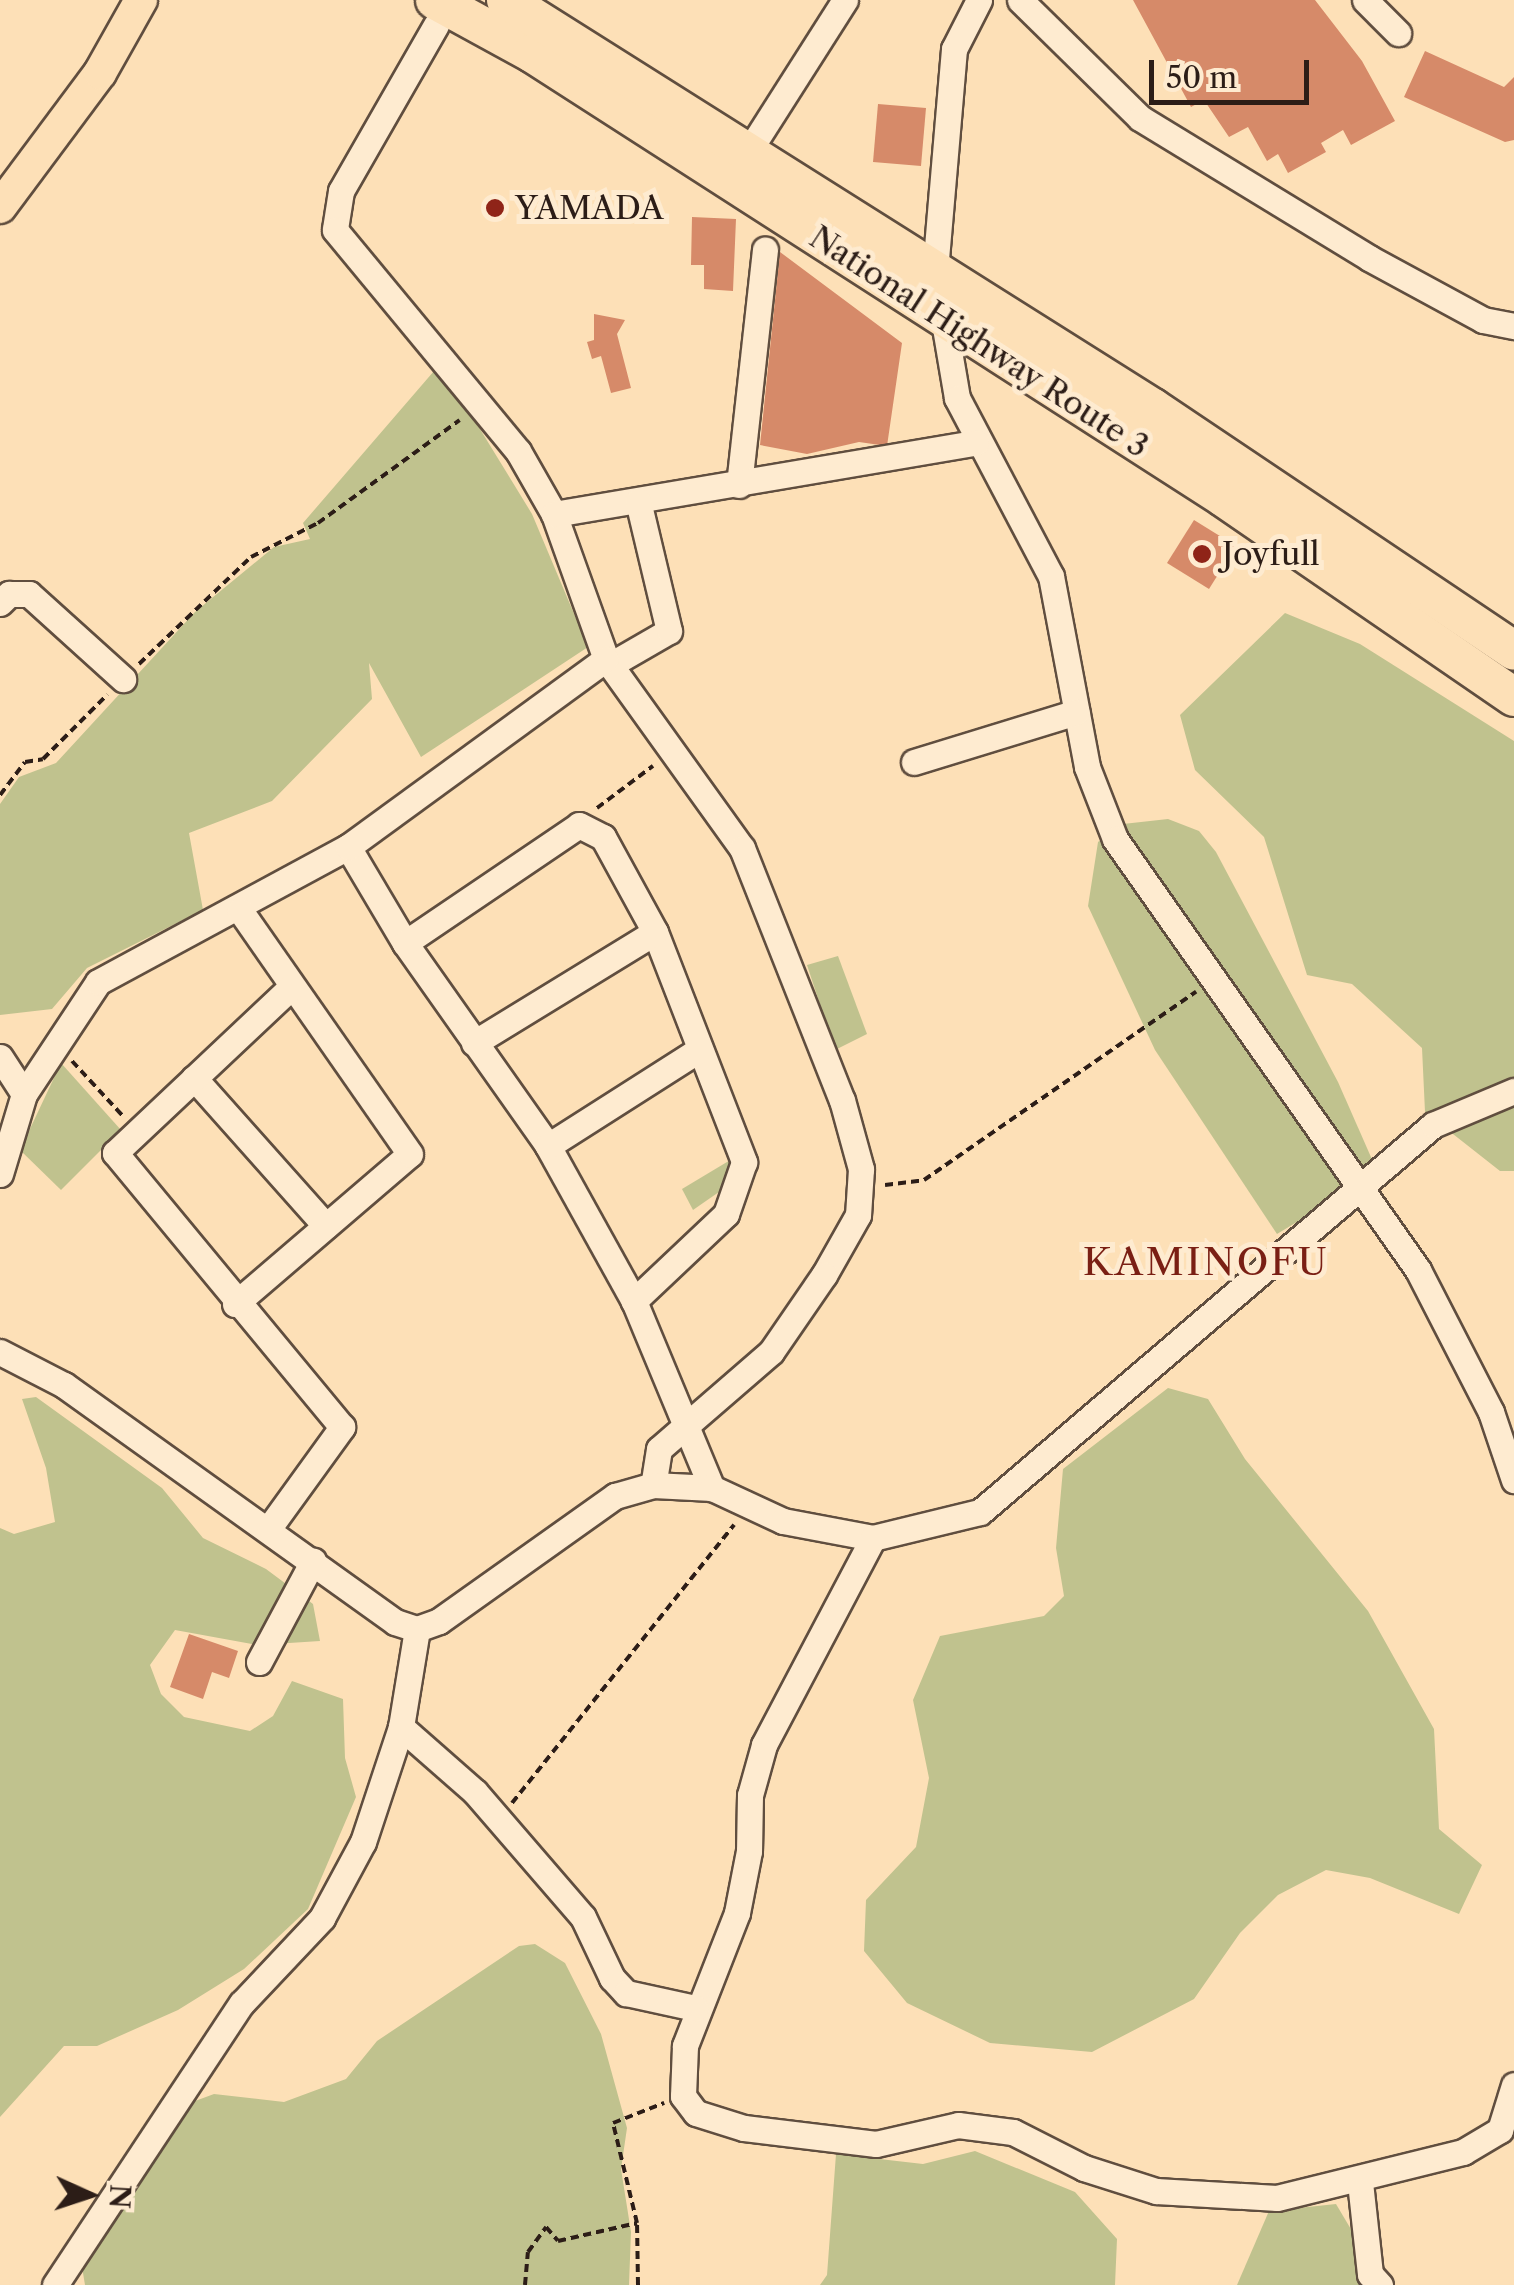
<!DOCTYPE html>
<style>
body{margin:0}
#map{position:relative;width:1514px;height:2285px;overflow:hidden;background:#fde0b7;font-family:"Libre Caslon Text",serif}
div>[style]{position:absolute}
.green>*{inset:0;background:#c0c28e}
.building>*{inset:0;background:#d68a69}
.path>*{height:4px;margin-top:-2px;transform-origin:0;background:repeating-linear-gradient(90deg,#2c1d17 0 8px,transparent 0 13px)}
.roads{filter:drop-shadow(2px 0 #604e3f) drop-shadow(-2px 0 #604e3f) drop-shadow(0 2px #604e3f) drop-shadow(0 -2px #604e3f)}
.minor>*{height:25px;margin:-12.5px;padding:0 12.5px;transform-origin:12.5px;border-radius:12.5px;background:#feebd0}
.major>*{height:32px;margin:-16px;padding:0 16px;transform-origin:16px;border-radius:16px;background:#fde0b7}
.highway>*{height:38px;margin:-19px;padding:0 19px;transform-origin:19px;border-radius:19px;background:#fde0b7}
.dots>*{width:28px;height:28px;translate:-50% -50%;box-sizing:border-box;border:5px solid #feebd0;border-radius:50%}
span{translate:-50% -50%;white-space:nowrap;text-align:center;line-height:1.15;-webkit-text-stroke:10px #feebd0;paint-order:stroke}
.poi-label{font-size:32px;color:#2c1d17}
.left{translate:0 -50%;text-align:left}
.street-label{font-size:32px;color:#2c1d17}
.quarter-label{font-size:38px;color:#7a1f14;letter-spacing:2.5px}
.north{position:absolute;left:40px;top:2145px;width:100px;height:100px;-webkit-text-stroke:8px #feebd0;paint-order:stroke;rotate:93deg;font-size:28px;font-weight:700;line-height:40px;text-align:center;color:#2c1d17}
.north::after{content:'';display:block;margin:auto;width:35px;height:45px;background:#2c1d17;clip-path:polygon(50% 0,100% 100%,50% 72%,0 100%)}
.scale{position:absolute;left:1149px;top:60px;width:160px;height:45px;box-sizing:border-box;border:5px solid #2c1d17;border-top:0;padding-left:12px;font-size:30px;line-height:35px;white-space:nowrap;color:#2c1d17;-webkit-text-stroke:8px #feebd0;paint-order:stroke}
</style>
<div id="map">
<div class="green">
<div style="clip-path:polygon(434px 371px,475px 421px,532px 514px,588px 647px,421px 757px,369px 663px,372px 699px,272px 801px,189px 833px,203px 910px,87px 968px,52px 1009px,0 1015px,0 804px,19px 777px,56px 763px,195px 612px,274px 547px,310px 539px,303px 523px)"></div>
<div style="clip-path:polygon(1285px 613px,1360px 644px,1514px 741px,1514px 1171px,1500px 1171px,1425px 1112px,1422px 1048px,1352px 984px,1307px 975px,1264px 837px,1195px 770px,1180px 715px)"></div>
<div style="clip-path:polygon(1168px 819px,1199px 831px,1216px 852px,1338px 1082px,1378px 1173px,1277px 1234px,1155px 1050px,1088px 906px,1098px 842px,1123px 824px)"></div>
<div style="clip-path:polygon(838px 956px,867px 1034px,835px 1050px,807px 965px)"></div>
<div style="clip-path:polygon(61px 1063px,121px 1130px,61px 1190px,20px 1150px)"></div>
<div style="clip-path:polygon(732px 1159px,729px 1185px,693px 1210px,682px 1189px)"></div>
<div style="clip-path:polygon(1168px 1388px,1208px 1399px,1245px 1459px,1368px 1611px,1434px 1729px,1439px 1829px,1482px 1865px,1459px 1914px,1370px 1878px,1326px 1870px,1278px 1895px,1240px 1933px,1194px 1999px,1092px 2052px,990px 2043px,907px 2003px,864px 1951px,866px 1900px,916px 1847px,929px 1778px,913px 1700px,940px 1636px,1044px 1616px,1064px 1596px,1056px 1548px,1063px 1469px)"></div>
<div style="clip-path:polygon(36px 1397px,162px 1488px,203px 1538px,266px 1569px,313px 1604px,320px 1641px,258px 1645px,175px 1630px,150px 1665px,161px 1694px,184px 1717px,250px 1731px,273px 1716px,292px 1681px,343px 1699px,345px 1758px,356px 1797px,308px 1909px,244px 1969px,178px 2010px,97px 2046px,64px 2046px,0 2117px,0 1528px,14px 1534px,55px 1522px,46px 1468px,22px 1399px)"></div>
<div style="clip-path:polygon(535px 1944px,565px 1963px,601px 2034px,627px 2128px,621px 2169px,631px 2232px,629px 2285px,85px 2285px,79px 2249px,187px 2104px,214px 2094px,284px 2102px,346px 2079px,377px 2041px,519px 1946px)"></div>
<div style="clip-path:polygon(975px 2151px,1075px 2192px,1117px 2239px,1115px 2285px,820px 2285px,827px 2275px,836px 2154px,923px 2164px)"></div>
<div style="clip-path:polygon(1336px 2204px,1384px 2285px,1237px 2285px,1269px 2211px)"></div>
</div>
<div class="building">
<div style="clip-path:polygon(1133px 0,1315px 0,1362px 61px,1395px 121px,1351px 145px,1343px 130px,1321px 143px,1326px 152px,1288px 173px,1278px 154px,1267px 161px,1248px 127px,1229px 137px,1204px 100px,1191px 107px)"></div>
<div style="clip-path:polygon(1425px 51px,1504px 87px,1514px 77px,1514px 140px,1505px 142px,1404px 97px)"></div>
<div style="clip-path:polygon(878px 104px,926px 108px,921px 166px,873px 162px)"></div>
<div style="clip-path:polygon(692px 217px,736px 219px,733px 291px,704px 289px,704px 265px,691px 265px)"></div>
<div style="clip-path:polygon(780px 252px,902px 343px,887px 446px,859px 442px,807px 454px,760px 445px)"></div>
<div style="clip-path:polygon(594px 314px,625px 320px,617px 334px,631px 388px,611px 393px,601px 356px,592px 359px,587px 342px,594px 340px)"></div>
<div style="clip-path:polygon(1194px 520px,1236px 546px,1209px 589px,1167px 563px)"></div>
<div style="clip-path:polygon(189px 1634px,238px 1651px,229px 1678px,212px 1672px,203px 1699px,170px 1687px)"></div>
</div>
<div class="path">
<div style="left:139px;top:664px;width:155px;rotate:-43.7deg"></div>
<div style="left:251px;top:557px;width:75px;rotate:-26.9deg"></div>
<div style="left:318px;top:523px;width:175px;rotate:-36deg"></div>
<div style="left:0;top:795px;width:41px;rotate:-52.9deg"></div>
<div style="left:25px;top:762px;width:18px;rotate:-9deg"></div>
<div style="left:43px;top:759px;width:91px;rotate:-45deg"></div>
<div style="left:597px;top:808px;width:70px;rotate:-36.9deg"></div>
<div style="left:72px;top:1061px;width:75px;rotate:47.2deg"></div>
<div style="left:885px;top:1185px;width:39px;rotate:-7deg"></div>
<div style="left:924px;top:1180px;width:331px;rotate:-34.7deg"></div>
<div style="left:512px;top:1803px;width:356px;rotate:-51.4deg"></div>
<div style="left:525px;top:2285px;width:33px;rotate:-85deg"></div>
<div style="left:528px;top:2252px;width:31px;rotate:-54deg"></div>
<div style="left:546px;top:2227px;width:18px;rotate:49deg"></div>
<div style="left:558px;top:2241px;width:81px;rotate:-12.8deg"></div>
<div style="left:638px;top:2285px;width:62px;rotate:-90.9deg"></div>
<div style="left:637px;top:2223px;width:103px;rotate:-103.5deg"></div>
<div style="left:613px;top:2123px;width:55px;rotate:-21.4deg"></div>
</div>
<div class="roads">
<div class="minor">
<div style="left:979px;top:0;width:55px;rotate:117deg"></div>
<div style="left:954px;top:49px;width:221px;rotate:94.9deg"></div>
<div style="left:935px;top:269px;width:131px;rotate:80.3deg"></div>
<div style="left:957px;top:398px;width:201px;rotate:62.2deg"></div>
<div style="left:1051px;top:576px;width:194px;rotate:79.3deg"></div>
<div style="left:1087px;top:767px;width:77px;rotate:68.7deg"></div>
<div style="left:1115px;top:839px;width:527px;rotate:54.89deg"></div>
<div style="left:1418px;top:1270px;width:160px;rotate:62.8deg"></div>
<div style="left:1491px;top:1412px;width:72px;rotate:71.3deg"></div>
<div style="left:1020px;top:0;width:168px;rotate:44.5deg"></div>
<div style="left:1140px;top:118px;width:268px;rotate:31.4deg"></div>
<div style="left:1369px;top:258px;width:130px;rotate:28.5deg"></div>
<div style="left:1483px;top:320px;width:32px;rotate:11deg"></div>
<div style="left:1365px;top:0;width:47px;rotate:45deg"></div>
<div style="left:436px;top:25px;width:191px;rotate:119.8deg"></div>
<div style="left:341px;top:191px;width:39px;rotate:99deg"></div>
<div style="left:335px;top:230px;width:287px;rotate:50.4deg"></div>
<div style="left:518px;top:451px;width:73px;rotate:60.3deg"></div>
<div style="left:554px;top:514px;width:154px;rotate:70.3deg"></div>
<div style="left:606px;top:659px;width:233px;rotate:54.3deg"></div>
<div style="left:742px;top:848px;width:271px;rotate:68.4deg"></div>
<div style="left:842px;top:1100px;width:72px;rotate:74.6deg"></div>
<div style="left:861px;top:1169px;width:46px;rotate:93.7deg"></div>
<div style="left:858px;top:1215px;width:69px;rotate:119.5deg"></div>
<div style="left:824px;top:1275px;width:93px;rotate:124.5deg"></div>
<div style="left:771px;top:1352px;width:148px;rotate:139.1deg"></div>
<div style="left:659px;top:1449px;width:36px;rotate:99deg"></div>
<div style="left:750px;top:149px;width:177px;rotate:-57.5deg"></div>
<div style="left:739px;top:485px;width:237px;rotate:-83.7deg"></div>
<div style="left:554px;top:514px;width:428px;rotate:-9.6deg"></div>
<div style="left:0;top:603px;width:13px;rotate:-45deg"></div>
<div style="left:9px;top:594px;width:20px"></div>
<div style="left:29px;top:594px;width:127px;rotate:42.1deg"></div>
<div style="left:610px;top:665px;width:68px;rotate:-30deg"></div>
<div style="left:669px;top:631px;width:134px;rotate:-103.4deg"></div>
<div style="left:914px;top:762px;width:170px;rotate:-17.1deg"></div>
<div style="left:348px;top:847px;width:112px;rotate:59.3deg"></div>
<div style="left:405px;top:943px;width:248px;rotate:54.8deg"></div>
<div style="left:548px;top:1146px;width:177px;rotate:61deg"></div>
<div style="left:634px;top:1301px;width:203px;rotate:67.4deg"></div>
<div style="left:405px;top:943px;width:210px;rotate:-34.1deg"></div>
<div style="left:579px;top:825px;width:27px;rotate:27deg"></div>
<div style="left:603px;top:837px;width:108px;rotate:61.3deg"></div>
<div style="left:655px;top:932px;width:247px;rotate:68.8deg"></div>
<div style="left:744px;top:1162px;width:55px;rotate:109.1deg"></div>
<div style="left:726px;top:1214px;width:127px;rotate:136.6deg"></div>
<div style="left:474px;top:1043px;width:212px;rotate:-31.5deg"></div>
<div style="left:0;top:1057px;width:44px;rotate:57deg"></div>
<div style="left:194px;top:1078px;width:198px;rotate:48.3deg"></div>
<div style="left:548px;top:1146px;width:180px;rotate:-32.5deg"></div>
<div style="left:0;top:1174px;width:84px;rotate:-73.3deg"></div>
<div style="left:24px;top:1094px;width:134px;rotate:-56.5deg"></div>
<div style="left:98px;top:982px;width:284px;rotate:-28.4deg"></div>
<div style="left:348px;top:847px;width:319px;rotate:-36.1deg"></div>
<div style="left:235px;top:1304px;width:230px;rotate:-40.6deg"></div>
<div style="left:410px;top:1154px;width:297px;rotate:-124.9deg"></div>
<div style="left:0;top:1352px;width:72px;rotate:27.3deg"></div>
<div style="left:64px;top:1385px;width:407px;rotate:35.6deg"></div>
<div style="left:395px;top:1622px;width:23px;rotate:18deg"></div>
<div style="left:417px;top:1629px;width:23px;rotate:-20deg"></div>
<div style="left:439px;top:1621px;width:216px;rotate:-35.4deg"></div>
<div style="left:615px;top:1496px;width:40px;rotate:-16deg"></div>
<div style="left:653px;top:1485px;width:59px;rotate:2.9deg"></div>
<div style="left:712px;top:1488px;width:78px;rotate:24.9deg"></div>
<div style="left:783px;top:1521px;width:92px;rotate:10.7deg"></div>
<div style="left:873px;top:1538px;width:110px;rotate:-13.7deg"></div>
<div style="left:980px;top:1512px;width:596px;rotate:-40.51deg"></div>
<div style="left:1433px;top:1125px;width:88px;rotate:-22.8deg"></div>
<div style="left:269px;top:1528px;width:125px;rotate:-54.1deg"></div>
<div style="left:342px;top:1427px;width:356px;rotate:-129.6deg"></div>
<div style="left:115px;top:1153px;width:243px;rotate:-43.3deg"></div>
<div style="left:873px;top:1538px;width:234px;rotate:117.8deg"></div>
<div style="left:764px;top:1745px;width:52px;rotate:105.6deg"></div>
<div style="left:750px;top:1795px;width:56px;rotate:91deg"></div>
<div style="left:749px;top:1851px;width:63px;rotate:101deg"></div>
<div style="left:737px;top:1913px;width:143px;rotate:111.4deg"></div>
<div style="left:685px;top:2046px;width:50px;rotate:92.3deg"></div>
<div style="left:683px;top:2096px;width:21px;rotate:53deg"></div>
<div style="left:696px;top:2113px;width:50px;rotate:17.4deg"></div>
<div style="left:744px;top:2128px;width:133px;rotate:6.9deg"></div>
<div style="left:876px;top:2144px;width:84px;rotate:-13deg"></div>
<div style="left:958px;top:2125px;width:55px;rotate:7.3deg"></div>
<div style="left:1013px;top:2132px;width:80px;rotate:26.9deg"></div>
<div style="left:1084px;top:2168px;width:76px;rotate:17.7deg"></div>
<div style="left:1156px;top:2191px;width:121px;rotate:3.3deg"></div>
<div style="left:1277px;top:2198px;width:192px;rotate:-13.9deg"></div>
<div style="left:1463px;top:2152px;width:43px;rotate:-30.7deg"></div>
<div style="left:1500px;top:2130px;width:47px;rotate:-72.7deg"></div>
<div style="left:259px;top:1662px;width:115px;rotate:-61.9deg"></div>
<div style="left:401px;top:1727px;width:98px;rotate:41.3deg"></div>
<div style="left:475px;top:1792px;width:165px;rotate:49.2deg"></div>
<div style="left:583px;top:1917px;width:68px;rotate:64.6deg"></div>
<div style="left:612px;top:1978px;width:21px;rotate:47deg"></div>
<div style="left:626px;top:1993px;width:71px;rotate:12.3deg"></div>
<div style="left:1360px;top:2182px;width:93px;rotate:83.8deg"></div>
<div style="left:1370px;top:2274px;width:15px;rotate:48deg"></div>
<div style="left:55px;top:2285px;width:338px;rotate:-56.5deg"></div>
<div style="left:242px;top:2003px;width:117px;rotate:-46.7deg"></div>
<div style="left:322px;top:1918px;width:86px;rotate:-61.7deg"></div>
<div style="left:363px;top:1842px;width:121px;rotate:-71.7deg"></div>
<div style="left:401px;top:1727px;width:99px;rotate:-80.7deg"></div>
</div>
<div class="major">
<div style="left:0;top:207px;width:167px;rotate:-53.3deg"></div>
<div style="left:100px;top:73px;width:84px;rotate:-60.7deg"></div>
</div>
<div class="highway">
<div style="left:435px;top:0;width:111px;rotate:28.7deg"></div>
<div style="left:532px;top:53px;width:821px;rotate:32.72deg"></div>
<div style="left:1223px;top:497px;width:353px;rotate:34.5deg"></div>
<div style="left:506px;top:0;width:765px;rotate:32.24deg"></div>
<div style="left:1153px;top:408px;width:435px;rotate:33.9deg"></div>
</div>
</div>
<div class="dots">
<div style="left:495px;top:208px;background:#8f2418"></div>
<div style="left:1202px;top:554px;background:#8f2418"></div>
</div>
<div class="poi-label">
<span class="left" style="left:515px;top:208px">YAMADA</span>
<span class="left" style="left:1222px;top:554px">Joyfull</span>
</div>
<div class="street-label">
<span style="left:979px;top:342px;rotate:33deg">National Highway Route 3</span>
</div>
<div class="quarter-label">
<span style="left:1206px;top:1262px">KAMINOFU</span>
</div>
<div class="north">N</div>
<div class="scale">50 m</div>
</div>
